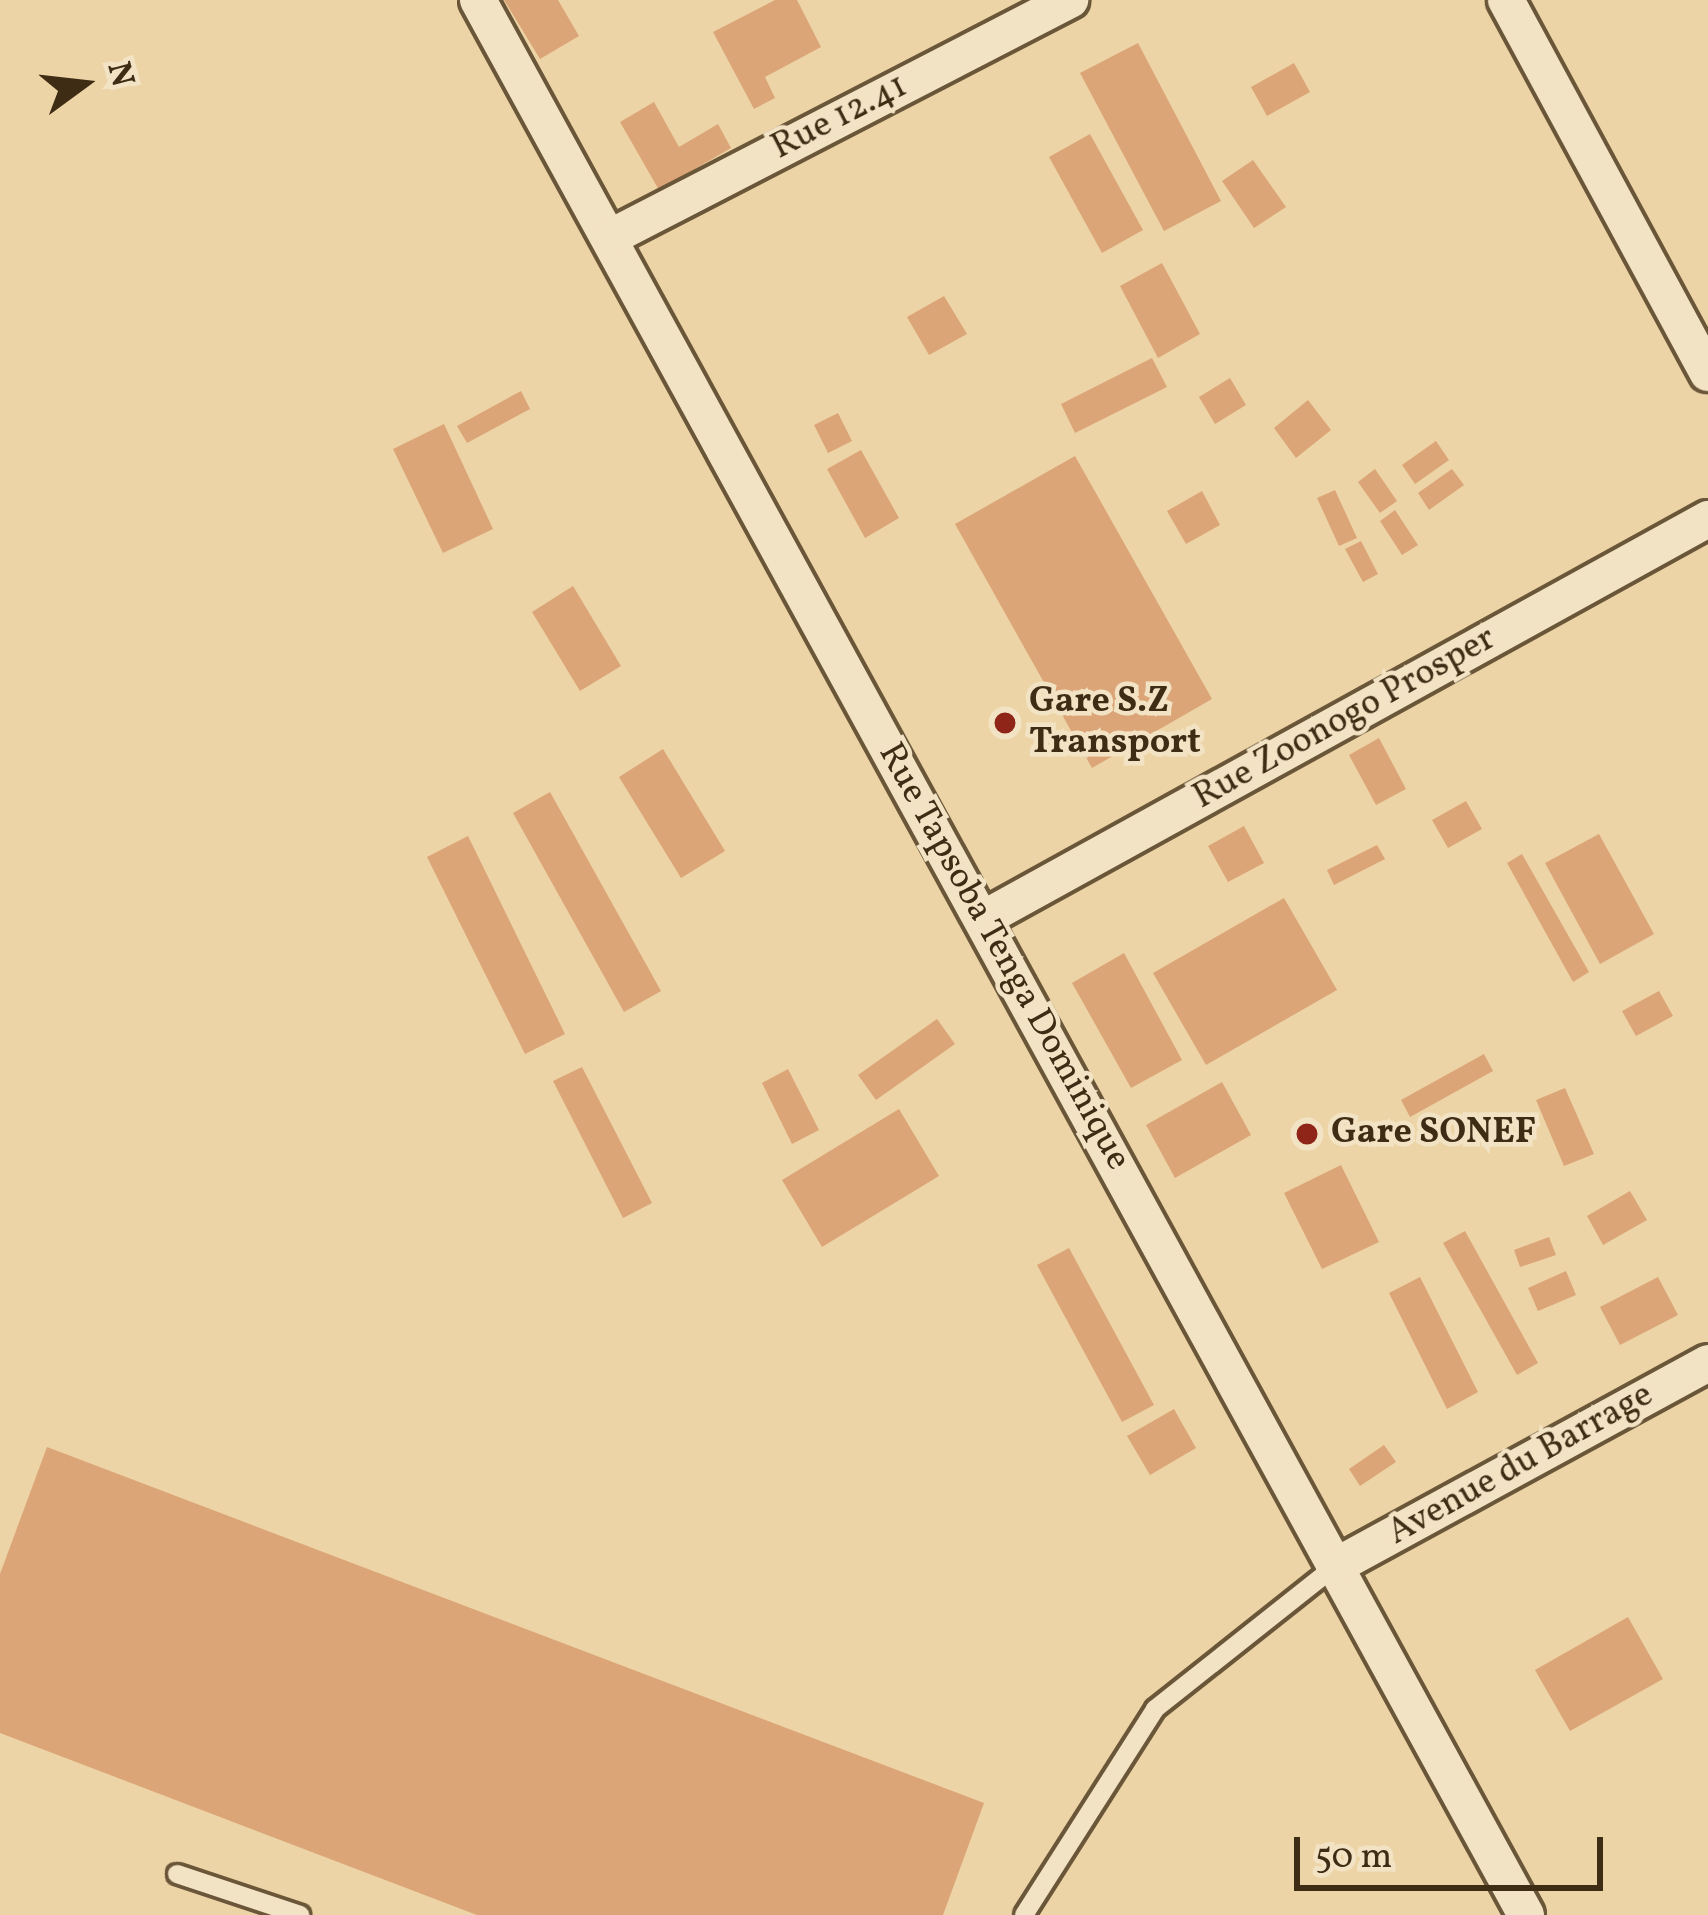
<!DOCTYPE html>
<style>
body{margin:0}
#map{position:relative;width:1708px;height:1915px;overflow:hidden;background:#edd4a6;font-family:Vollkorn,serif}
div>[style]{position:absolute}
.building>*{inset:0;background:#dba577}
.roads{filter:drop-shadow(3px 0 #6a5638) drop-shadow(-3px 0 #6a5638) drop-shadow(0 3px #6a5638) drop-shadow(0 -3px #6a5638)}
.lane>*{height:18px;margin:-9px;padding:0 9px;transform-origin:9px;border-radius:9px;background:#f3e3c5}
.street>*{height:36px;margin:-18px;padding:0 18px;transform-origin:18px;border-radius:18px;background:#f3e3c5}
.dots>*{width:33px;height:33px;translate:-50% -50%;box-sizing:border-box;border:6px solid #f3e3c5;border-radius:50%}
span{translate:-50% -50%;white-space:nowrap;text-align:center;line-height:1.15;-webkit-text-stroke:9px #f3e3c5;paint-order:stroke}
.street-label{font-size:36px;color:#3e2c14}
.poi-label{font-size:36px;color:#3e2c14;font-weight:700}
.left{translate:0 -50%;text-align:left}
.north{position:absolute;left:24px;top:24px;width:120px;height:120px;-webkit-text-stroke:9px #f3e3c5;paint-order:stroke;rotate:75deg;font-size:33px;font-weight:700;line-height:48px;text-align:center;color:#3e2c14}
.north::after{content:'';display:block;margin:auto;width:42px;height:54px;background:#3e2c14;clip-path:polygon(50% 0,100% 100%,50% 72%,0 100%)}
.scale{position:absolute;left:1294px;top:1837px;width:309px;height:54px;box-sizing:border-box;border:6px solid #3e2c14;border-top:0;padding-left:15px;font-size:36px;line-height:42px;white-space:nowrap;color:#3e2c14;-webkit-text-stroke:9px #f3e3c5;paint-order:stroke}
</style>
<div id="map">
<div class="building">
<div style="clip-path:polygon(504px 0,558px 0,579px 36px,540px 59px)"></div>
<div style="clip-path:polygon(775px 0,797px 0,821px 47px,765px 77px,775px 98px,754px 109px,713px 32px)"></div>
<div style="clip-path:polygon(1138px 43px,1221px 201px,1164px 231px,1080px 73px)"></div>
<div style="clip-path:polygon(1294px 63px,1310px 92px,1267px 116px,1251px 87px)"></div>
<div style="clip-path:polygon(654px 102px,679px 147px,718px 124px,731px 148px,659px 190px,620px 122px)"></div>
<div style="clip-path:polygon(1090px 134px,1143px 230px,1102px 253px,1049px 157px)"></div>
<div style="clip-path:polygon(1253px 160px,1286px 207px,1254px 228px,1222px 181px)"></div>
<div style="clip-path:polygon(1162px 263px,1200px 334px,1158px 358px,1120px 286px)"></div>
<div style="clip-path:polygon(944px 296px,967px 334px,929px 355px,907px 317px)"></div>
<div style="clip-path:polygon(1152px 358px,1167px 387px,1075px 433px,1061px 404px)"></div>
<div style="clip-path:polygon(1230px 378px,1246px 405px,1215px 424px,1199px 397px)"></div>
<div style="clip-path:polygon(521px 391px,530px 409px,467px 443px,457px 426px)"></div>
<div style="clip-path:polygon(1308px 400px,1331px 430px,1296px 458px,1274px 428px)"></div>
<div style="clip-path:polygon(838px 413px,852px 441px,828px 453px,814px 425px)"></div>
<div style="clip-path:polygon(444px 424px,493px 529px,443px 553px,393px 449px)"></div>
<div style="clip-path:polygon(1436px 441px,1449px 460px,1415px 484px,1402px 465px)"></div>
<div style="clip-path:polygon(861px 450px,899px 518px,865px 538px,827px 469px)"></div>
<div style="clip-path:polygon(1075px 456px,1212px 699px,1092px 768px,955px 524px)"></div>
<div style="clip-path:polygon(1375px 469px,1397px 501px,1380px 513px,1358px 482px)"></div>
<div style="clip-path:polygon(1452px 469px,1464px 485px,1429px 510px,1418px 493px)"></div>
<div style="clip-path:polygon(1335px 490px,1357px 538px,1339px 546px,1317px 498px)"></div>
<div style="clip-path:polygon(1202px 491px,1220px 525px,1186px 544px,1167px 511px)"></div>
<div style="clip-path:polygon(1395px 510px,1418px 545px,1402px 555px,1380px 521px)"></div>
<div style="clip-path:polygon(1361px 541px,1378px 574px,1363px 582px,1345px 549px)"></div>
<div style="clip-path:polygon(573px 586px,621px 666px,580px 691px,532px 612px)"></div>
<div style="clip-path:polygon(1379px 738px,1406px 789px,1376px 805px,1349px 755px)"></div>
<div style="clip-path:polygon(663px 749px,725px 851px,681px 878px,619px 777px)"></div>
<div style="clip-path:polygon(550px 792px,661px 991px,624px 1012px,513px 813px)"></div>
<div style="clip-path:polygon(1466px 801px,1482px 829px,1448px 848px,1432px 820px)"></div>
<div style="clip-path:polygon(1244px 826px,1264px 863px,1228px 882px,1208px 846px)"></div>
<div style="clip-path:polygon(1599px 834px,1654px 934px,1600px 964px,1545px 863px)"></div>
<div style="clip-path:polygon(468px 836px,565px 1034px,525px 1054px,427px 857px)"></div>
<div style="clip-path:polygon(1377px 845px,1385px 859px,1334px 885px,1327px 870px)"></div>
<div style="clip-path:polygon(1522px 854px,1589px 972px,1573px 982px,1507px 863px)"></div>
<div style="clip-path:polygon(1284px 898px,1337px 990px,1206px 1065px,1153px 973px)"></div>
<div style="clip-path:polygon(1124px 953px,1182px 1060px,1131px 1088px,1072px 983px)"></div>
<div style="clip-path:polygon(1659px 991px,1673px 1016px,1636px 1036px,1622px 1011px)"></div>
<div style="clip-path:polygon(937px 1019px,955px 1044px,876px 1100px,858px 1075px)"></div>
<div style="clip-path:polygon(1484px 1054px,1493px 1071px,1410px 1117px,1401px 1100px)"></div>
<div style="clip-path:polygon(582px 1067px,652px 1203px,623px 1218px,553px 1081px)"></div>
<div style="clip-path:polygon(788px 1069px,819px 1130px,792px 1144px,762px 1083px)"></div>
<div style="clip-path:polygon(1222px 1082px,1251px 1135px,1175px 1178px,1146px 1125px)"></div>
<div style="clip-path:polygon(1565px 1088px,1594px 1154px,1564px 1166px,1536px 1100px)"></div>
<div style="clip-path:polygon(899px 1109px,939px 1176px,822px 1247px,782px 1180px)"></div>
<div style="clip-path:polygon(1341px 1165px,1379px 1242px,1322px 1269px,1284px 1193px)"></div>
<div style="clip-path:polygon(1630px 1191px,1647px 1220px,1603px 1245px,1587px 1216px)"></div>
<div style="clip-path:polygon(1465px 1231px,1538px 1363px,1517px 1375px,1443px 1243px)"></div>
<div style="clip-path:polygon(1549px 1237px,1556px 1255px,1520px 1267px,1514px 1250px)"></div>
<div style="clip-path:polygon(1069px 1248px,1154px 1405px,1122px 1422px,1037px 1265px)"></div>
<div style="clip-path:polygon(1566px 1271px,1576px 1295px,1538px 1311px,1528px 1288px)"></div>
<div style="clip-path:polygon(1420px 1277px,1478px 1392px,1447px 1409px,1389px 1293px)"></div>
<div style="clip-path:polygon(1658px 1277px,1678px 1315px,1620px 1345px,1600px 1307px)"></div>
<div style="clip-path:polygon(1174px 1409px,1196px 1448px,1150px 1475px,1127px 1436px)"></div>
<div style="clip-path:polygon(1384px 1445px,1396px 1462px,1360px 1486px,1349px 1469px)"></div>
<div style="clip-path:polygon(47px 1447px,984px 1803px,943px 1915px,477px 1915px,0 1733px,0 1574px)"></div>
<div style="clip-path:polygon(1628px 1617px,1663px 1679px,1570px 1731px,1535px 1670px)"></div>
</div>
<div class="roads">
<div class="lane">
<div style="left:177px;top:1874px;width:130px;rotate:18.4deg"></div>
<div style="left:1024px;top:1915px;width:244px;rotate:-57.5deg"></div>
<div style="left:1155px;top:1709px;width:228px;rotate:-38.4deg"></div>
</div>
<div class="street">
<div style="left:478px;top:0;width:2183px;rotate:61.31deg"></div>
<div style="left:1506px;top:0;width:424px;rotate:61.6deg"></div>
<div style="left:611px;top:237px;width:517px;rotate:-27.31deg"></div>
<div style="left:983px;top:919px;width:828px;rotate:-28.89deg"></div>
<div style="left:1334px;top:1567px;width:426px;rotate:-28.6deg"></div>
</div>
</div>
<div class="dots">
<div style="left:1005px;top:723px;background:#8f2418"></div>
<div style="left:1307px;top:1134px;background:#8f2418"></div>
</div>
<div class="street-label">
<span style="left:840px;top:118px;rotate:-27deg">Rue 12.41</span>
<span style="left:1345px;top:719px;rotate:-29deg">Rue Zoonogo Prosper</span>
<span style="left:1003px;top:957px;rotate:61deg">Rue Tapsoba Tenga Dominique</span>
<span style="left:1521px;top:1465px;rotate:-29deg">Avenue du Barrage</span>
</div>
<div class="poi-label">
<span class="left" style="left:1029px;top:723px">Gare S.Z<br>Transport</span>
<span class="left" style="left:1331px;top:1134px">Gare SONEF</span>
</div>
<div class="north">N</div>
<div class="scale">50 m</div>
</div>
